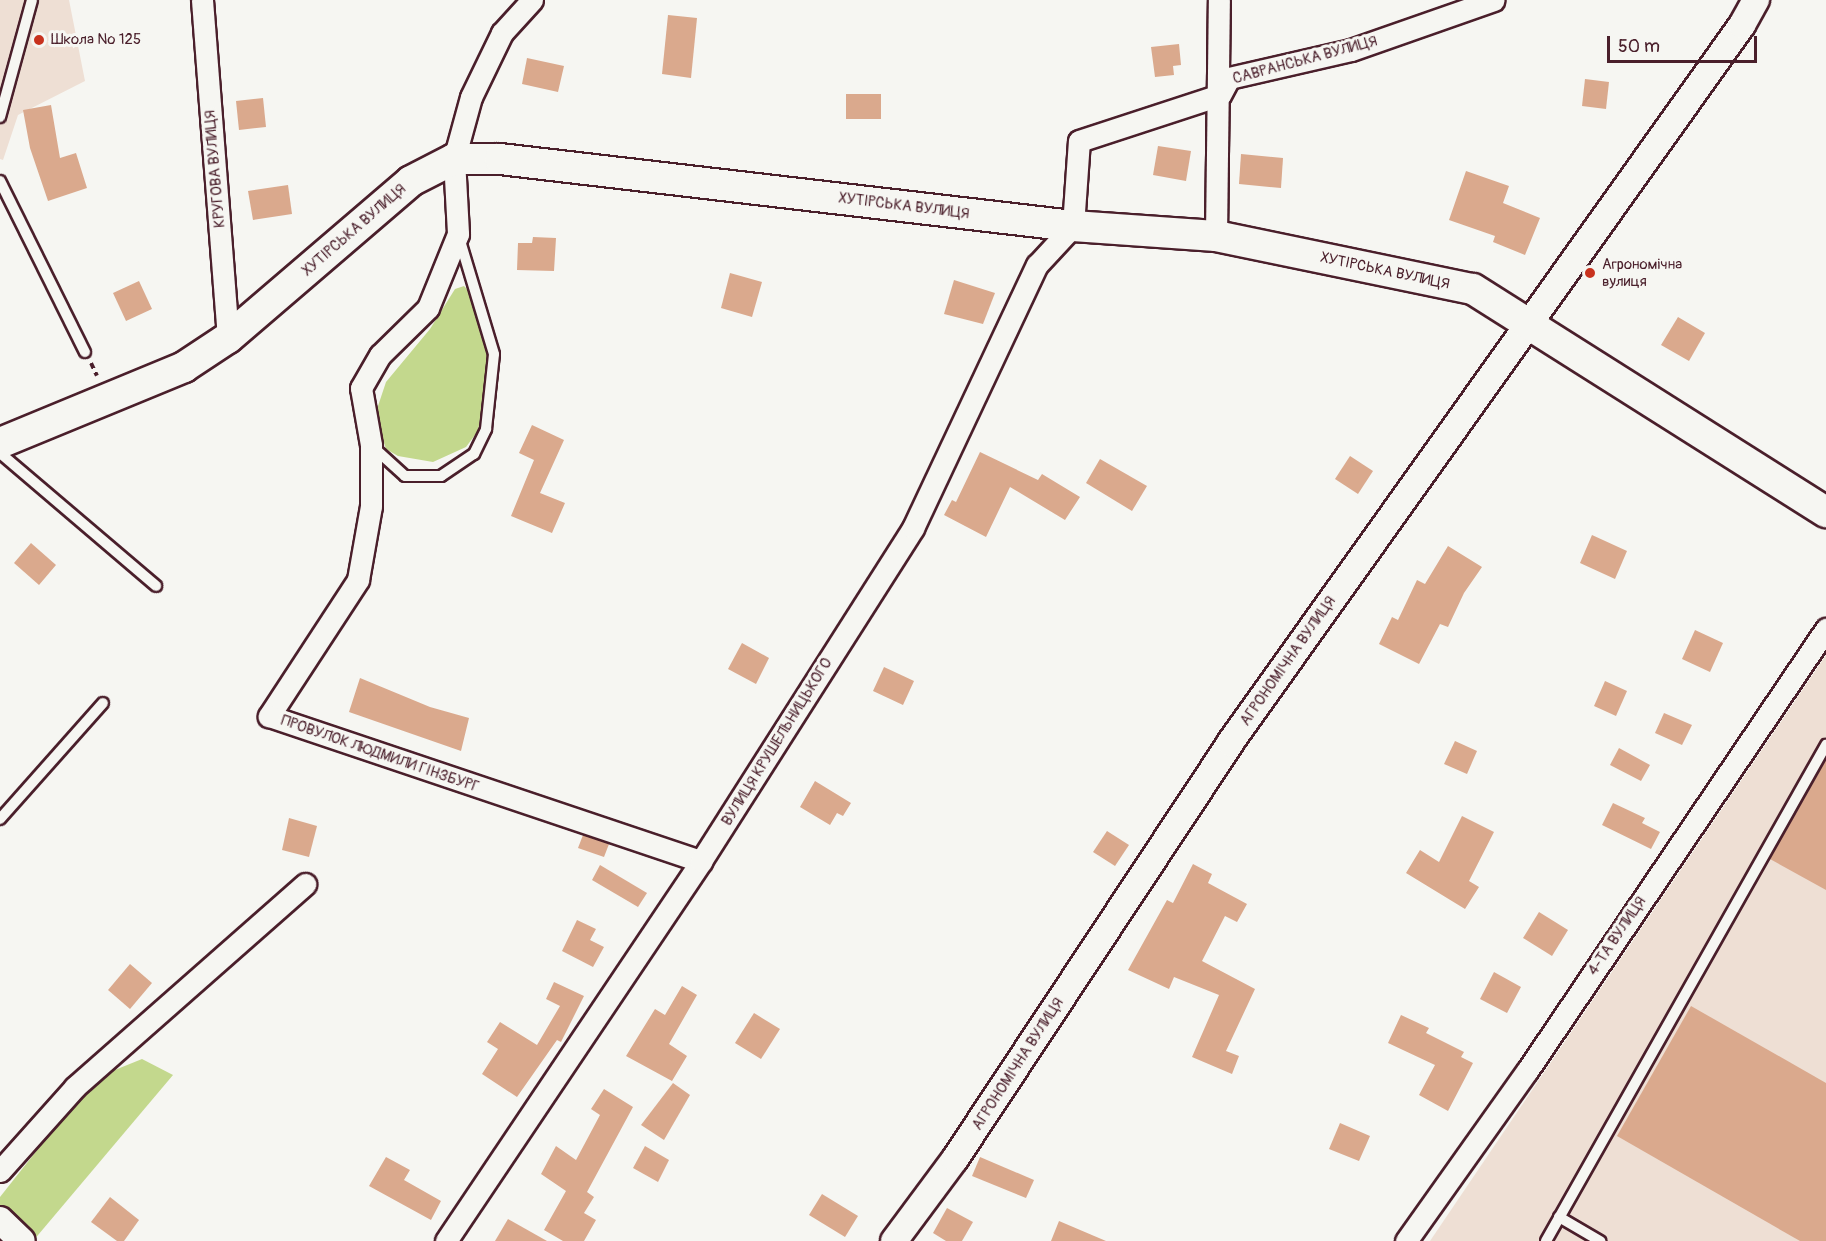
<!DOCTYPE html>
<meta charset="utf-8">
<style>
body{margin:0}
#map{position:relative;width:1826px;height:1241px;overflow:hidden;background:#f6f6f2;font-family:Pangolin,sans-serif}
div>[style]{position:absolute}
.built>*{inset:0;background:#eedfd4}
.green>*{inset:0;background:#c3d88d}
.building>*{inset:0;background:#daa98d}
.path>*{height:4px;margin-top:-2px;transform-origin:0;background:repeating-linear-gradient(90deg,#4a1f2b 0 6px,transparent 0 10.5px)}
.roads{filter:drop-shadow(2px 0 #4a1f2b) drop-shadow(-2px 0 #4a1f2b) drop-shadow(0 2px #4a1f2b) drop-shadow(0 -2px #4a1f2b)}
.service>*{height:10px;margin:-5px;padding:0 5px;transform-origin:5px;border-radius:5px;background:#f6f6f2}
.minor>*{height:21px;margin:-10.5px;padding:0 10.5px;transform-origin:10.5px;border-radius:10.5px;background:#f6f6f2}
.tertiary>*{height:26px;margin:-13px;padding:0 13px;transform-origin:13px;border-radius:13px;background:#f6f6f2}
.secondary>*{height:30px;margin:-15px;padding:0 15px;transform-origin:15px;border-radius:15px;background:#f6f6f2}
.dots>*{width:16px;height:16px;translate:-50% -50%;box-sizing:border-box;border:3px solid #f6f6f2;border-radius:50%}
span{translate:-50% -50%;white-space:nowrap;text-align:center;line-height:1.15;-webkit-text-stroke:6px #f6f6f2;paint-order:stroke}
.poi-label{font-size:15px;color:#4a1f2b}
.left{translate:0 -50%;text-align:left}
.street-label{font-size:15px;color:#4a1f2b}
.scale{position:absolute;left:1607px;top:36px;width:150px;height:27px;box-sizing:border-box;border:3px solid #4a1f2b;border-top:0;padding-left:8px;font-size:18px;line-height:21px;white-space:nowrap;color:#4a1f2b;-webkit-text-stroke:4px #f6f6f2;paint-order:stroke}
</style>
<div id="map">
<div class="built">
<div style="clip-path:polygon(0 0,69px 0,85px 81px,18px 115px,3px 160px,0 159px)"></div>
<div style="clip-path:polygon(1826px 655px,1826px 1241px,1430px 1241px)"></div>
</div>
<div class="green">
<div style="clip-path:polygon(464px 286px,473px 295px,487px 351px,487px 382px,478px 431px,466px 447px,433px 462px,398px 456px,386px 449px,375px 415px,386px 382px,430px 329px,455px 289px)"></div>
<div style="clip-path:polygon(142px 1059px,173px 1075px,33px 1241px,0 1214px,0 1197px,83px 1092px,105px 1074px)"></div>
</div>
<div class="building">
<div style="clip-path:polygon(668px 15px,697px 18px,691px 78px,662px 74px)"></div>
<div style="clip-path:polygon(1179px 44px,1181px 65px,1173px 66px,1174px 75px,1155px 77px,1151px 47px)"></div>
<div style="clip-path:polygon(527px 58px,564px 66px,558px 92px,522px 84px)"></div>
<div style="clip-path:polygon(1585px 79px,1609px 82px,1606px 109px,1582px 106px)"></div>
<div style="clip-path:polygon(846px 94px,881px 94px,881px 119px,846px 119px)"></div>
<div style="clip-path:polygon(263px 98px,266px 127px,239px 130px,236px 101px)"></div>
<div style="clip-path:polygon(51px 105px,60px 158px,76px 153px,87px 188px,48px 201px,30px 148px,23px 110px)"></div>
<div style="clip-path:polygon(1158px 146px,1191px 151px,1186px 181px,1153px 175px)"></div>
<div style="clip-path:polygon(1241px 154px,1283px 158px,1281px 188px,1239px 184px)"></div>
<div style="clip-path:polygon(1466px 171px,1509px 186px,1503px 203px,1540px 218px,1525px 255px,1493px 242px,1495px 236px,1449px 220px)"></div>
<div style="clip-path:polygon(288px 185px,292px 214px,253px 220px,248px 191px)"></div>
<div style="clip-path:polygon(533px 237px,556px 238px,554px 271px,517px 270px,518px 243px,532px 243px)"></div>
<div style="clip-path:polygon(730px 273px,762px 282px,752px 317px,721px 308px)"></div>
<div style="clip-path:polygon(954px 280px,995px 293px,983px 324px,944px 314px)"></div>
<div style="clip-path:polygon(139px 281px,152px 309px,126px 321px,113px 293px)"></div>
<div style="clip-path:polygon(1678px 317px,1705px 333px,1689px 361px,1661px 345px)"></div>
<div style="clip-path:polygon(532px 425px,564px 440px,540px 493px,565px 503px,552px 533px,511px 516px,534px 460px,519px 453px)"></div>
<div style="clip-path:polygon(980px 452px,1038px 480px,1042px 474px,1080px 497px,1065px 520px,1010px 487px,986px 537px,944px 515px,952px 500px,956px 502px)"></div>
<div style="clip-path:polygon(1350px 456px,1373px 471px,1358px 494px,1335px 479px)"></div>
<div style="clip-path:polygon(1100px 459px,1147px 486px,1132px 511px,1086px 483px)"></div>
<div style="clip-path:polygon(1592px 535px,1627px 551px,1615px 579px,1580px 563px)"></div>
<div style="clip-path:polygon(31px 543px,56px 565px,39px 585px,14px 563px)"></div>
<div style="clip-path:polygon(1448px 546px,1482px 567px,1464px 593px,1448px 627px,1440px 624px,1419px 664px,1379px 644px,1392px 617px,1398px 620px,1417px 580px,1425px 584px)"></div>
<div style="clip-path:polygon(1695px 630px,1723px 643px,1710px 672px,1682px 659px)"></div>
<div style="clip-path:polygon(742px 643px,769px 658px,756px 684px,728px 669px)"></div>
<div style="clip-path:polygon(884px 667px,914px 681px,903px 705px,873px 691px)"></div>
<div style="clip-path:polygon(360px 678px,430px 707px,469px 718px,461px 751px,349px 712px)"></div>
<div style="clip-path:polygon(1605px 681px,1627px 691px,1616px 716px,1594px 706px)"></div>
<div style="clip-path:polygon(1664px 713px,1692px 725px,1682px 745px,1655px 733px)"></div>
<div style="clip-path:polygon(1455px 741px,1477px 751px,1467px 774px,1444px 764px)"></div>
<div style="clip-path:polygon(1619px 748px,1650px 765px,1641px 781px,1610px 765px)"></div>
<div style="clip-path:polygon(1826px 760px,1826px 890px,1770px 859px)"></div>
<div style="clip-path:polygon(815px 781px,851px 803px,843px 816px,837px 813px,830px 825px,800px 807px)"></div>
<div style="clip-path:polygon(1613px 803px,1645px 818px,1642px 823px,1660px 832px,1651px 849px,1602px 825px)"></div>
<div style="clip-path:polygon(1462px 816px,1494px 832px,1469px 881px,1479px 887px,1465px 909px,1406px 873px,1420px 850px,1439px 862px)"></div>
<div style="clip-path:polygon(289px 818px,317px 826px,309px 857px,282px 850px)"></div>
<div style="clip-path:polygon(1107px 831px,1129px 845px,1115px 866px,1093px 852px)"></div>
<div style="clip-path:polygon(583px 835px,609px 844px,604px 857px,578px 848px)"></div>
<div style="clip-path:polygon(1193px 864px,1212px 874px,1208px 883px,1247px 904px,1237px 922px,1225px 916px,1202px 961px,1255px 989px,1226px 1051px,1239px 1056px,1232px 1074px,1192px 1057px,1219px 995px,1174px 977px,1169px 989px,1128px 970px,1167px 900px,1173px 903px)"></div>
<div style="clip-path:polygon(600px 865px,647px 893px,638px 907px,592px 880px)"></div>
<div style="clip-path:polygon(1539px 912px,1568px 930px,1552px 956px,1523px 938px)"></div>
<div style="clip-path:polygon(577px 920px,596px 929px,590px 940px,604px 947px,593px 967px,562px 951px)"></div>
<div style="clip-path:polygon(130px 964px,152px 983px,130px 1009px,108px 990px)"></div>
<div style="clip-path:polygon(1494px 972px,1521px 987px,1507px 1013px,1480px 999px)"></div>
<div style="clip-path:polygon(554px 982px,584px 996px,561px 1042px,557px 1040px,517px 1097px,482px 1074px,498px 1049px,487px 1042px,500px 1022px,537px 1045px,560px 1006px,546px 999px)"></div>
<div style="clip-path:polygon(682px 986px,697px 995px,669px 1044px,687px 1056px,672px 1081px,626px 1056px,655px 1009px,665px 1015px)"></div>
<div style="clip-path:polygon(1691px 1006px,1826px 1083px,1826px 1241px,1800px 1241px,1617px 1136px)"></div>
<div style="clip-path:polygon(754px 1013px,780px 1029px,761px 1059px,735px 1043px)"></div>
<div style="clip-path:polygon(1401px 1015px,1429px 1028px,1426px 1033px,1464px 1052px,1461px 1057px,1473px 1063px,1448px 1111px,1419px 1095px,1435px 1065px,1388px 1043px)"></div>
<div style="clip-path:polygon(673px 1083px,690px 1095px,664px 1140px,641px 1125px)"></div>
<div style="clip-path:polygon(604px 1089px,633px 1107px,587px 1192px,594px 1197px,584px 1213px,596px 1220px,584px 1241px,563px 1241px,544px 1230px,566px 1191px,541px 1174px,556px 1146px,576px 1160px,600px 1115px,591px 1109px)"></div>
<div style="clip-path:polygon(1340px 1123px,1370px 1136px,1359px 1161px,1329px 1149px)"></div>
<div style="clip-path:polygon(645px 1146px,669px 1160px,658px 1182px,633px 1168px)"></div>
<div style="clip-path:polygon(386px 1157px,410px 1170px,404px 1180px,441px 1201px,431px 1220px,369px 1186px)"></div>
<div style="clip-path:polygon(980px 1157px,1034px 1180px,1026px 1198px,972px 1176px)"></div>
<div style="clip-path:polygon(822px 1194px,858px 1216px,845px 1237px,809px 1215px)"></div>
<div style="clip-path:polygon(110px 1197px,139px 1220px,124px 1241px,117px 1241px,91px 1222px)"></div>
<div style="clip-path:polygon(947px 1208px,973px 1222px,962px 1241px,946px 1241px,933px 1233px)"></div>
<div style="clip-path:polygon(508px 1219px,547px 1241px,495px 1241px)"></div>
<div style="clip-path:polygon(1059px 1221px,1106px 1241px,1051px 1241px)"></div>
</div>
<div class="path">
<div style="left:91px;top:363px;width:14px;rotate:65deg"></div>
</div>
<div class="roads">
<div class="service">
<div style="left:0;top:117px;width:121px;rotate:-74.7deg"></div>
<div style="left:0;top:181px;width:191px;rotate:63.6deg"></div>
<div style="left:373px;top:447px;width:43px;rotate:42.2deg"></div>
<div style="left:405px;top:476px;width:36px"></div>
<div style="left:441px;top:476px;width:40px;rotate:-34deg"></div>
<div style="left:474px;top:454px;width:28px;rotate:-64deg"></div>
<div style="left:486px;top:429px;width:75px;rotate:-83.9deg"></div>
<div style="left:494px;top:354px;width:122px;rotate:-106.7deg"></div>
<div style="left:0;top:453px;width:205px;rotate:40.4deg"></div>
<div style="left:0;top:819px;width:155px;rotate:-48.4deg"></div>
<div style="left:1559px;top:1217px;width:48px;rotate:30.3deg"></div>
<div style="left:1546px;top:1241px;width:570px;rotate:-60.55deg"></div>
</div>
<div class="minor">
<div style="left:202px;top:0;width:339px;rotate:85.6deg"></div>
<div style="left:532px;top:0;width:45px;rotate:132.3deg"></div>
<div style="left:502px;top:33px;width:71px;rotate:115.8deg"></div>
<div style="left:471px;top:97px;width:64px;rotate:105.3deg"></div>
<div style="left:454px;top:159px;width:75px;rotate:86.9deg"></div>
<div style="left:458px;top:234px;width:80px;rotate:112.1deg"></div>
<div style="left:428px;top:308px;width:67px;rotate:135.6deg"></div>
<div style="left:380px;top:355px;width:38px;rotate:120deg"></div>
<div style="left:361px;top:388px;width:58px;rotate:80deg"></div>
<div style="left:371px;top:445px;width:61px;rotate:90deg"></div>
<div style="left:371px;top:506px;width:75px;rotate:100deg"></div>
<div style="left:358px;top:580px;width:163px;rotate:123.2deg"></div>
<div style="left:269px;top:716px;width:456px;rotate:18.6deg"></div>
<div style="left:1216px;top:236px;width:236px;rotate:-89.3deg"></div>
<div style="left:0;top:1171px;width:113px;rotate:-48.2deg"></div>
<div style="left:75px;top:1087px;width:307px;rotate:-41.4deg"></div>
<div style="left:446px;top:1241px;width:458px;rotate:-56.1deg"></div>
<div style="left:701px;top:861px;width:395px;rotate:-57.5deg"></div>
<div style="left:913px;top:528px;width:291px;rotate:-64.8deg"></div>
<div style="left:1037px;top:265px;width:53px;rotate:-47.3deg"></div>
<div style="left:1073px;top:226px;width:85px;rotate:-86deg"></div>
<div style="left:1079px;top:141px;width:148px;rotate:-18.1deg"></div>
<div style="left:1220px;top:95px;width:19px;rotate:-62deg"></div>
<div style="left:1229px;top:78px;width:125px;rotate:-12.9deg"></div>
<div style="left:1351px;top:50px;width:151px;rotate:-19.3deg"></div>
<div style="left:1406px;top:1241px;width:209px;rotate:-54.6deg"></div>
<div style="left:1527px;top:1071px;width:534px;rotate:-55.92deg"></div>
</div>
<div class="tertiary">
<div style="left:0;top:1220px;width:30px;rotate:44deg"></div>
<div style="left:894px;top:1241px;width:102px;rotate:-53.4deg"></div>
<div style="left:955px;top:1159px;width:499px;rotate:-56.5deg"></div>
<div style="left:1230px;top:743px;width:882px;rotate:-54.51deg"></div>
<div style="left:1742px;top:25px;width:29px;rotate:-61deg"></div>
</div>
<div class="secondary">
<div style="left:0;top:443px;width:199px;rotate:-22.4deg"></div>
<div style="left:184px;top:367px;width:53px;rotate:-33.4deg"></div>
<div style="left:228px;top:338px;width:241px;rotate:-40.6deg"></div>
<div style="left:411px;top:181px;width:48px;rotate:-27.1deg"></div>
<div style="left:454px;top:159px;width:46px"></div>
<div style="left:500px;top:159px;width:577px;rotate:6.67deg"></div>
<div style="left:1073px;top:226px;width:143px;rotate:4deg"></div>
<div style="left:1216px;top:236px;width:262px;rotate:11.7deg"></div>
<div style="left:1473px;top:289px;width:418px;rotate:32.3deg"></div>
</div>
</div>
<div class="dots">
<div style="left:39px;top:40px;background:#c8321e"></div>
<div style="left:1590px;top:273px;background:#c8321e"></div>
</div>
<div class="poi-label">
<span class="left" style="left:51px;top:40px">Школа № 125</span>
<span class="left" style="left:1602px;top:273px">Агрономічна<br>вулиця</span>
</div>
<div class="street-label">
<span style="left:1305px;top:60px;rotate:-15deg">САВРАНСЬКА ВУЛИЦЯ</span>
<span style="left:215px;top:169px;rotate:-95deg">КРУГОВА ВУЛИЦЯ</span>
<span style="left:904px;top:206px;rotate:7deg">ХУТІРСЬКА ВУЛИЦЯ</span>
<span style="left:354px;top:230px;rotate:-41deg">ХУТІРСЬКА ВУЛИЦЯ</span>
<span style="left:1385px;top:271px;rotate:12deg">ХУТІРСЬКА ВУЛИЦЯ</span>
<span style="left:1288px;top:661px;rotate:-55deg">АГРОНОМІЧНА ВУЛИЦЯ</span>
<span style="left:777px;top:742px;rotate:-58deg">ВУЛИЦЯ КРУШЕЛЬНИЦЬКОГО</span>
<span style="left:380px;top:754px;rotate:19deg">ПРОВУЛОК ЛЮДМИЛИ ГІНЗБУРГ</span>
<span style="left:1617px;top:936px;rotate:-56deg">4-ТА ВУЛИЦЯ</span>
<span style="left:1018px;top:1064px;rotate:-57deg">АГРОНОМІЧНА ВУЛИЦЯ</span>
</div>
<div class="scale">50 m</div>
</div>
